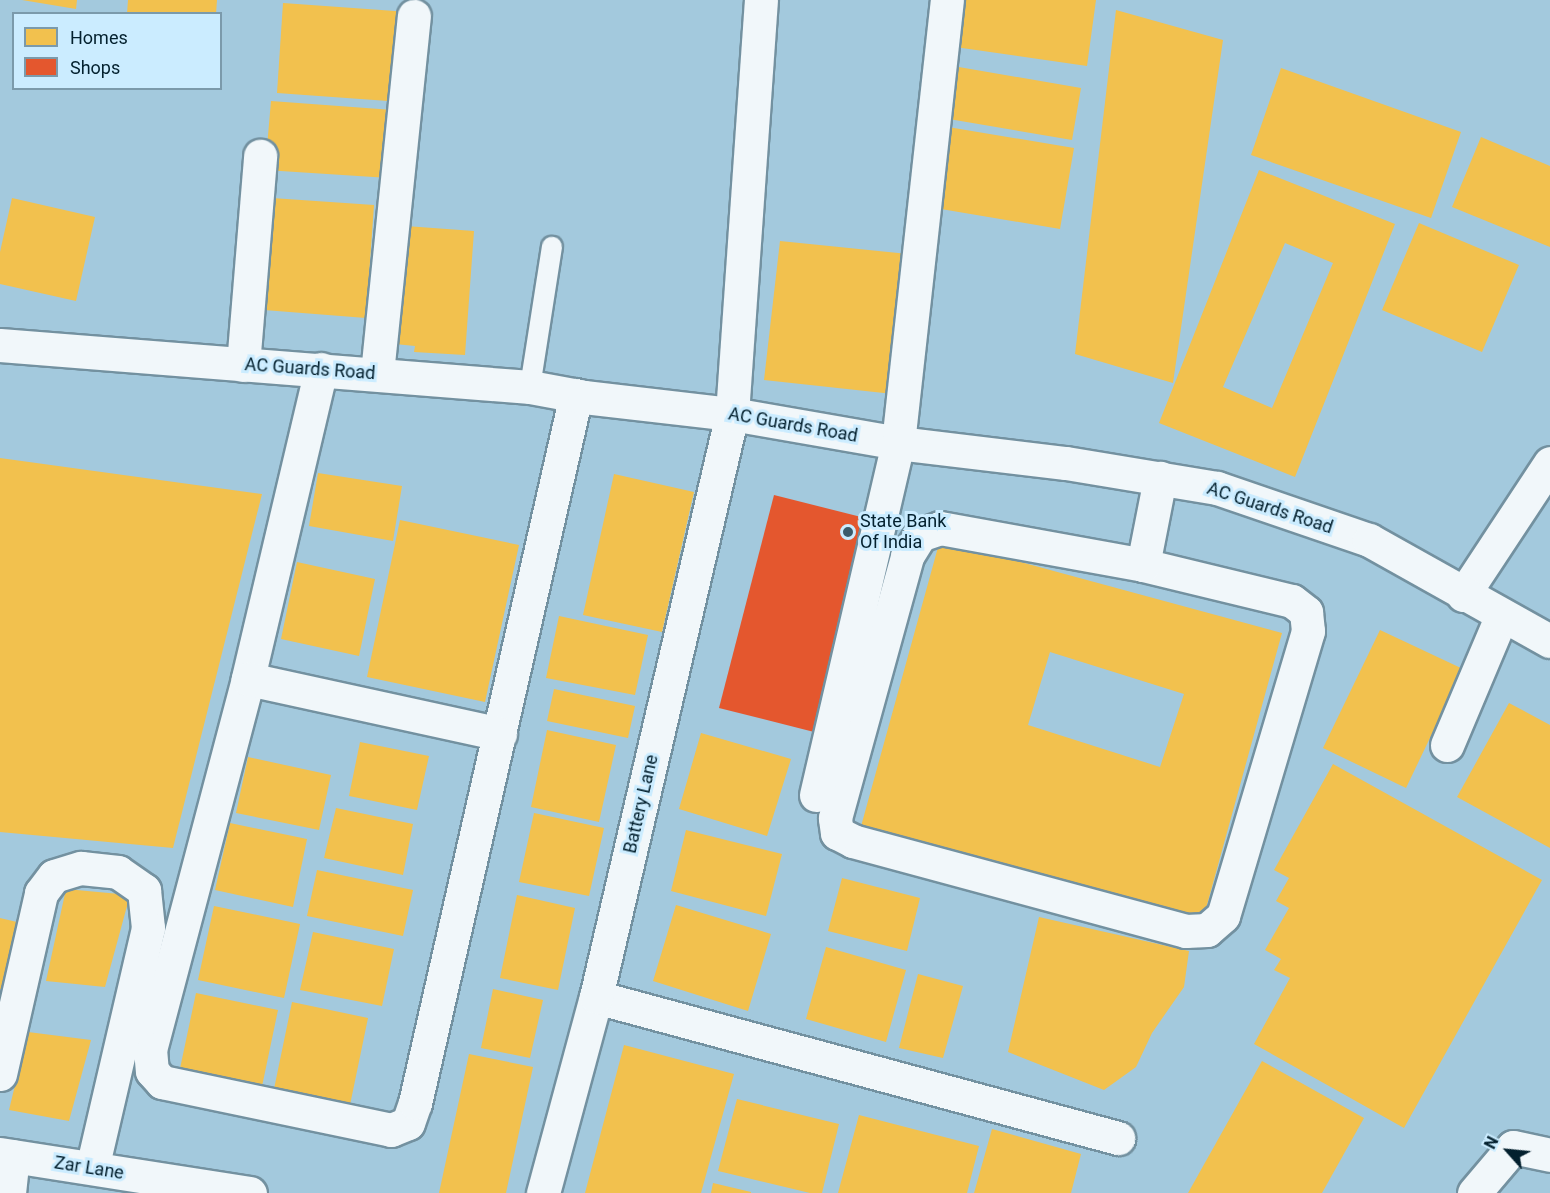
<!DOCTYPE html>
<style>
body{margin:0}
#map{position:relative;width:1550px;height:1193px;overflow:hidden;background:#a3c9dd;font-family:Roboto,sans-serif}
div>[style]{position:absolute}
.homes>*{inset:0;background:#f2c14e}
.shops>*{inset:0;background:#e4572e}
.roads{filter:drop-shadow(2px 0 #7391a0) drop-shadow(-2px 0 #7391a0) drop-shadow(0 2px #7391a0) drop-shadow(0 -2px #7391a0)}
.service>*{height:20px;margin:-10px;padding:0 10px;transform-origin:10px;border-radius:10px;background:#f1f7fa}
.minor>*{height:33px;margin:-16.5px;padding:0 16.5px;transform-origin:16.5px;border-radius:16.5px;background:#f1f7fa}
.tertiary>*{height:33px;margin:-16.5px;padding:0 16.5px;transform-origin:16.5px;border-radius:16.5px;background:#f1f7fa}
.dots>*{width:16px;height:16px;translate:-50% -50%;box-sizing:border-box;border:3px solid #cbecff;border-radius:50%}
span{translate:-50% -50%;white-space:nowrap;text-align:center;line-height:1.15;-webkit-text-stroke:6px #cbecff;paint-order:stroke}
.street-label{font-size:18px;color:#03202e}
.poi-label{font-size:18px;color:#03202e}
.left{translate:0 -50%;text-align:left}
.legend{position:absolute;left:12px;top:12px;width:210px;height:78px;box-sizing:border-box;background:#cbecff;border:2px solid #7b9aab;margin:0;padding:8px 10px;list-style:none;font-size:18px;color:#03202e}
.legend li{display:flex;align-items:center;gap:12px;height:30px}
.legend b{width:30px;border:2px solid #7b9aab}
.north{position:absolute;left:1478px;top:1121px;width:60px;height:60px;-webkit-text-stroke:4px #cbecff;paint-order:stroke;rotate:297deg;font-size:16px;font-weight:700;line-height:24px;text-align:center;color:#03202e}
.north::after{content:'';display:block;margin:auto;width:21px;height:27px;background:#03202e;clip-path:polygon(50% 0,100% 100%,50% 72%,0 100%)}
</style>
<div id="map">
<div class="homes">
<div style="clip-path:polygon(22px 0,77px 0,76px 9px)"></div>
<div style="clip-path:polygon(128px 0,217px 0,216px 14px,127px 14px)"></div>
<div style="clip-path:polygon(961px 0,1096px 0,1087px 66px,955px 47px)"></div>
<div style="clip-path:polygon(283px 3px,409px 12px,402px 102px,277px 93px)"></div>
<div style="clip-path:polygon(1116px 10px,1223px 40px,1173px 383px,1075px 354px)"></div>
<div style="clip-path:polygon(953px 66px,1081px 88px,1072px 140px,943px 118px)"></div>
<div style="clip-path:polygon(1281px 68px,1461px 132px,1431px 218px,1251px 155px)"></div>
<div style="clip-path:polygon(271px 101px,393px 110px,389px 178px,265px 170px)"></div>
<div style="clip-path:polygon(948px 127px,1074px 148px,1060px 229px,935px 208px)"></div>
<div style="clip-path:polygon(1481px 137px,1550px 166px,1550px 247px,1452px 207px)"></div>
<div style="clip-path:polygon(evenodd,1259px 170px,1395px 224px,1295px 477px,1159px 423px,1259px 170px,1285px 243px,1333px 263px,1272px 408px,1223px 387px,1285px 243px)"></div>
<div style="clip-path:polygon(12px 198px,95px 217px,76px 301px,0 284px,0 252px)"></div>
<div style="clip-path:polygon(272px 198px,374px 205px,366px 318px,264px 310px)"></div>
<div style="clip-path:polygon(1419px 223px,1519px 265px,1482px 352px,1382px 310px)"></div>
<div style="clip-path:polygon(392px 225px,474px 231px,465px 355px,414px 352px,415px 346px,395px 344px)"></div>
<div style="clip-path:polygon(780px 241px,908px 254px,893px 394px,764px 380px)"></div>
<div style="clip-path:polygon(0 458px,262px 494px,173px 848px,0 832px)"></div>
<div style="clip-path:polygon(318px 473px,402px 486px,393px 541px,309px 526px)"></div>
<div style="clip-path:polygon(614px 474px,694px 492px,662px 632px,583px 615px)"></div>
<div style="clip-path:polygon(400px 520px,519px 545px,485px 702px,367px 677px)"></div>
<div style="clip-path:polygon(evenodd,940px 540px,1282px 633px,1202px 923px,860px 830px,940px 540px,1050px 652px,1184px 694px,1160px 767px,1028px 725px,1050px 652px)"></div>
<div style="clip-path:polygon(297px 562px,375px 579px,359px 656px,281px 639px)"></div>
<div style="clip-path:polygon(559px 616px,648px 635px,635px 695px,546px 678px)"></div>
<div style="clip-path:polygon(1380px 630px,1463px 669px,1406px 788px,1323px 748px)"></div>
<div style="clip-path:polygon(554px 689px,635px 706px,628px 738px,547px 721px)"></div>
<div style="clip-path:polygon(1509px 703px,1550px 725px,1550px 848px,1457px 797px)"></div>
<div style="clip-path:polygon(547px 730px,616px 745px,599px 822px,531px 807px)"></div>
<div style="clip-path:polygon(701px 733px,791px 759px,767px 836px,679px 809px)"></div>
<div style="clip-path:polygon(360px 742px,429px 756px,417px 810px,349px 796px)"></div>
<div style="clip-path:polygon(248px 757px,331px 775px,319px 830px,236px 813px)"></div>
<div style="clip-path:polygon(1333px 764px,1542px 880px,1404px 1128px,1254px 1044px,1290px 978px,1274px 970px,1281px 959px,1265px 950px,1289px 908px,1276px 901px,1289px 878px,1274px 870px)"></div>
<div style="clip-path:polygon(336px 808px,413px 824px,403px 875px,324px 858px)"></div>
<div style="clip-path:polygon(534px 813px,604px 828px,589px 896px,519px 882px)"></div>
<div style="clip-path:polygon(230px 823px,307px 839px,293px 907px,215px 890px)"></div>
<div style="clip-path:polygon(686px 830px,782px 854px,766px 916px,671px 891px)"></div>
<div style="clip-path:polygon(317px 870px,413px 890px,403px 936px,307px 916px)"></div>
<div style="clip-path:polygon(842px 878px,920px 898px,907px 951px,828px 931px)"></div>
<div style="clip-path:polygon(66px 889px,130px 895px,105px 987px,46px 981px)"></div>
<div style="clip-path:polygon(517px 895px,575px 908px,558px 990px,500px 978px)"></div>
<div style="clip-path:polygon(676px 905px,771px 934px,748px 1011px,653px 981px)"></div>
<div style="clip-path:polygon(214px 906px,300px 924px,284px 998px,198px 980px)"></div>
<div style="clip-path:polygon(1039px 917px,1189px 951px,1184px 987px,1152px 1033px,1136px 1067px,1104px 1090px,1008px 1052px)"></div>
<div style="clip-path:polygon(0 918px,17px 922px,1px 989px,0 989px)"></div>
<div style="clip-path:polygon(313px 932px,394px 949px,382px 1006px,300px 990px)"></div>
<div style="clip-path:polygon(826px 947px,906px 970px,886px 1042px,806px 1019px)"></div>
<div style="clip-path:polygon(918px 974px,963px 986px,943px 1058px,899px 1048px)"></div>
<div style="clip-path:polygon(493px 989px,543px 1000px,530px 1058px,481px 1048px)"></div>
<div style="clip-path:polygon(196px 993px,278px 1010px,260px 1096px,178px 1078px)"></div>
<div style="clip-path:polygon(292px 1002px,368px 1018px,350px 1105px,274px 1089px)"></div>
<div style="clip-path:polygon(28px 1032px,91px 1040px,69px 1121px,9px 1110px)"></div>
<div style="clip-path:polygon(624px 1045px,734px 1074px,701px 1193px,585px 1193px)"></div>
<div style="clip-path:polygon(469px 1054px,533px 1067px,506px 1193px,439px 1193px)"></div>
<div style="clip-path:polygon(1262px 1061px,1364px 1118px,1322px 1193px,1188px 1193px)"></div>
<div style="clip-path:polygon(737px 1099px,839px 1124px,822px 1193px,810px 1193px,718px 1171px)"></div>
<div style="clip-path:polygon(859px 1115px,979px 1146px,967px 1193px,838px 1193px)"></div>
<div style="clip-path:polygon(992px 1129px,1081px 1154px,1071px 1193px,974px 1193px)"></div>
<div style="clip-path:polygon(713px 1183px,751px 1192px,751px 1193px,711px 1193px)"></div>
</div>
<div class="shops">
<div style="clip-path:polygon(774px 495px,877px 521px,822px 734px,719px 708px)"></div>
</div>
<div class="roads">
<div class="service">
<div style="left:530px;top:387px;width:142px;rotate:-81.1deg"></div>
</div>
<div class="minor">
<div style="left:243px;top:365px;width:210px;rotate:-85.3deg"></div>
<div style="left:321px;top:369px;width:318px;rotate:103.3deg"></div>
<div style="left:248px;top:679px;width:383px;rotate:104.8deg"></div>
<div style="left:150px;top:1049px;width:22px;rotate:85deg"></div>
<div style="left:152px;top:1071px;width:15px;rotate:48deg"></div>
<div style="left:162px;top:1082px;width:234px;rotate:11.8deg"></div>
<div style="left:391px;top:1130px;width:18px;rotate:-22deg"></div>
<div style="left:408px;top:1123px;width:21px;rotate:-71deg"></div>
<div style="left:415px;top:1103px;width:726px;rotate:-77.19deg"></div>
<div style="left:377px;top:373px;width:359px;rotate:-84.1deg"></div>
<div style="left:1143px;top:565px;width:153px;rotate:13.6deg"></div>
<div style="left:1292px;top:601px;width:18px;rotate:38deg"></div>
<div style="left:1306px;top:612px;width:19px;rotate:84deg"></div>
<div style="left:1308px;top:631px;width:297px;rotate:106.6deg"></div>
<div style="left:1223px;top:916px;width:21px;rotate:139deg"></div>
<div style="left:1207px;top:930px;width:21px;rotate:177deg"></div>
<div style="left:1186px;top:931px;width:345px;rotate:-164.9deg"></div>
<div style="left:853px;top:841px;width:18px;rotate:-153deg"></div>
<div style="left:837px;top:833px;width:15px;rotate:-98deg"></div>
<div style="left:835px;top:818px;width:272px;rotate:-74.6deg"></div>
<div style="left:907px;top:556px;width:25px;rotate:-58deg"></div>
<div style="left:920px;top:535px;width:21px;rotate:-19deg"></div>
<div style="left:940px;top:528px;width:206px;rotate:10.3deg"></div>
<div style="left:1143px;top:565px;width:89px;rotate:-78.9deg"></div>
<div style="left:1463px;top:595px;width:158px;rotate:-56.6deg"></div>
<div style="left:248px;top:679px;width:258px;rotate:12.3deg"></div>
<div style="left:1447px;top:745px;width:141px;rotate:-67.1deg"></div>
<div style="left:816px;top:795px;width:361px;rotate:-76.9deg"></div>
<div style="left:898px;top:443px;width:446px;rotate:-83.7deg"></div>
<div style="left:596px;top:997px;width:541px;rotate:15.12deg"></div>
<div style="left:0;top:1074px;width:186px;rotate:-77.2deg"></div>
<div style="left:41px;top:893px;width:21px;rotate:-53deg"></div>
<div style="left:54px;top:876px;width:28px;rotate:-17deg"></div>
<div style="left:81px;top:868px;width:37px;rotate:6deg"></div>
<div style="left:118px;top:872px;width:32px;rotate:35deg"></div>
<div style="left:144px;top:890px;width:38px;rotate:84deg"></div>
<div style="left:148px;top:928px;width:246px;rotate:103.1deg"></div>
<div style="left:0;top:1154px;width:253px;rotate:8.9deg"></div>
<div style="left:9px;top:1193px;width:37px;rotate:-84deg"></div>
<div style="left:543px;top:1193px;width:203px;rotate:-74.9deg"></div>
<div style="left:596px;top:997px;width:599px;rotate:-76.87deg"></div>
<div style="left:732px;top:414px;width:415px;rotate:-86deg"></div>
<div style="left:1474px;top:1193px;width:60px;rotate:-49.7deg"></div>
<div style="left:1513px;top:1147px;width:38px;rotate:12deg"></div>
</div>
<div class="tertiary">
<div style="left:0;top:345px;width:532px;rotate:4.53deg"></div>
<div style="left:530px;top:387px;width:55px;rotate:10.5deg"></div>
<div style="left:584px;top:397px;width:149px;rotate:6.6deg"></div>
<div style="left:732px;top:414px;width:169px;rotate:9.9deg"></div>
<div style="left:898px;top:443px;width:169px;rotate:6.8deg"></div>
<div style="left:1066px;top:463px;width:153px;rotate:9.4deg"></div>
<div style="left:1217px;top:488px;width:161px;rotate:18.9deg"></div>
<div style="left:1369px;top:540px;width:207px;rotate:29.2deg"></div>
</div>
</div>
<div class="dots">
<div style="left:848px;top:532px;background:#3b5b6b"></div>
</div>
<div class="street-label">
<span style="left:310px;top:369px;rotate:4deg">AC Guards Road</span>
<span style="left:793px;top:425px;rotate:10deg">AC Guards Road</span>
<span style="left:1270px;top:508px;rotate:18deg">AC Guards Road</span>
<span style="left:641px;top:804px;rotate:-77deg">Battery Lane</span>
<span style="left:89px;top:1168px;rotate:9deg">Zar Lane</span>
</div>
<div class="poi-label">
<span class="left" style="left:860px;top:532px">State Bank<br>Of India</span>
</div>
<ul class="legend">
<li><b style="height:16px;background:#f2c14e"></b>Homes</li>
<li><b style="height:16px;background:#e4572e"></b>Shops</li>
</ul>
<div class="north">N</div>
</div>
